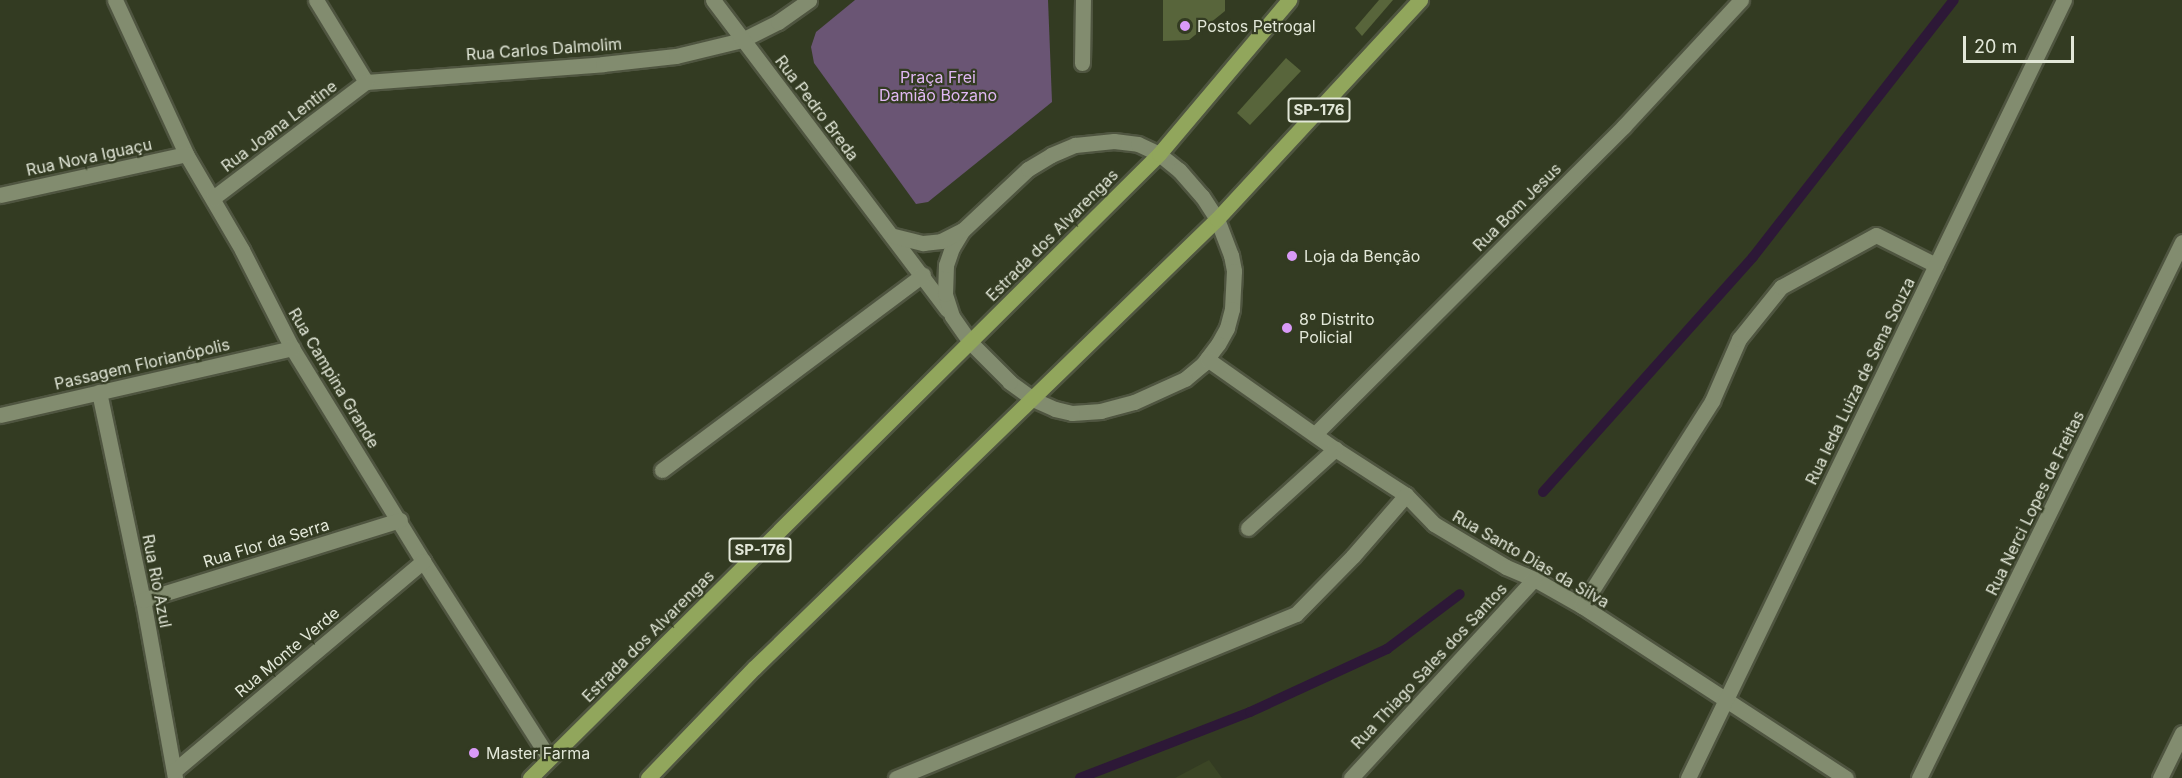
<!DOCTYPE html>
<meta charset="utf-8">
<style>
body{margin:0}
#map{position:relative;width:2182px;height:778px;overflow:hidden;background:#333b22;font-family:Inter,sans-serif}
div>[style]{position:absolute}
.built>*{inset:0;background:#3b4525}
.green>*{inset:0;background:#6a5574}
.stream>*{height:10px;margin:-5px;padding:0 5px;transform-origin:5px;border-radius:5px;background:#2d1837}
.building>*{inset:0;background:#58653b}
.roads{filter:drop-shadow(2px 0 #4f5540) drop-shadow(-2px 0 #4f5540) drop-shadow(0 2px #4f5540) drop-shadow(0 -2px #4f5540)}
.minor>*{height:15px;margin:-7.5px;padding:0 7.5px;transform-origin:7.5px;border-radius:7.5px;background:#828c6f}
.major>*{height:15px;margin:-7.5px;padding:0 7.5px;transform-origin:7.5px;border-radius:7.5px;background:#91a65c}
.dots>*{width:16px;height:16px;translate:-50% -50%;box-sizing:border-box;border:3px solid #333b22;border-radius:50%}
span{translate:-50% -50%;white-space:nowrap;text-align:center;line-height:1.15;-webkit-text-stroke:4.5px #333b22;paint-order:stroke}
.shield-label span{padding:2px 4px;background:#333b22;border:2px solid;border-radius:4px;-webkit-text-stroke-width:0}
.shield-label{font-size:15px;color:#e2e7d8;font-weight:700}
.poi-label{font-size:16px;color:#e2e7d8}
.left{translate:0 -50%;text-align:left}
.street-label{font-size:16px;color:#e2e7d8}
.park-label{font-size:16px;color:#e1b8f4}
.scale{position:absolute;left:1963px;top:36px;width:111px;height:27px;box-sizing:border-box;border:3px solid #e2e7d8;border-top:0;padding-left:8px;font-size:18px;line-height:21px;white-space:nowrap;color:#e2e7d8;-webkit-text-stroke:4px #333b22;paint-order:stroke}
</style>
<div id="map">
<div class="built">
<div style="clip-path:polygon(1209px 760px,1222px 778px,1175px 778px)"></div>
</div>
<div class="green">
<div style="clip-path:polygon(855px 0,1048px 0,1052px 102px,928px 202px,916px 204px,814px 63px,811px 47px,816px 32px)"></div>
</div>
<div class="stream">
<div style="left:1543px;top:492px;width:315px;rotate:-48.2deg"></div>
<div style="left:1753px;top:257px;width:326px;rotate:-52deg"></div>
<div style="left:1080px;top:778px;width:182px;rotate:-21.2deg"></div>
<div style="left:1250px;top:712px;width:151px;rotate:-24.7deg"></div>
<div style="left:1387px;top:649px;width:91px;rotate:-37deg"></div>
</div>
<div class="building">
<div style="clip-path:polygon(1163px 0,1225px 0,1225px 11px,1189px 40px,1163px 41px)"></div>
<div style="clip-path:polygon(1379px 0,1393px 0,1362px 36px,1355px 28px)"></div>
<div style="clip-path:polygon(1286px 58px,1301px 71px,1250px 125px,1237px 113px)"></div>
</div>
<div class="roads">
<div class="minor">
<div style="left:115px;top:0;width:170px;rotate:65.2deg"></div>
<div style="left:186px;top:154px;width:111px;rotate:59.7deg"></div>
<div style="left:242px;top:250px;width:110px;rotate:63deg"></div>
<div style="left:292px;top:348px;width:250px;rotate:58.4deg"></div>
<div style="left:423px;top:561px;width:234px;rotate:57.4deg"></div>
<div style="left:316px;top:0;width:96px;rotate:58.6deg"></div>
<div style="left:366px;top:82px;width:238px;rotate:-4.3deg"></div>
<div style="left:603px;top:64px;width:73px;rotate:-6.3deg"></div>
<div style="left:676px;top:56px;width:68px;rotate:-13.6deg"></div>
<div style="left:742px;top:40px;width:40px;rotate:-26.6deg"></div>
<div style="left:778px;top:22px;width:38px;rotate:-35deg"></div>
<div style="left:713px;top:0;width:388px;rotate:52.9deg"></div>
<div style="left:1082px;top:63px;width:63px;rotate:-89.1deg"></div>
<div style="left:1114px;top:141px;width:24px;rotate:7deg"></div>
<div style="left:1138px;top:144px;width:23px;rotate:25deg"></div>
<div style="left:1159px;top:154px;width:26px;rotate:39deg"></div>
<div style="left:1179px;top:170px;width:35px;rotate:49deg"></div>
<div style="left:1202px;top:196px;width:27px;rotate:57deg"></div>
<div style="left:1217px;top:219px;width:39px;rotate:69deg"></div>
<div style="left:1231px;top:255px;width:16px;rotate:79deg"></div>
<div style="left:1234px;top:271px;width:38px;rotate:93deg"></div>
<div style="left:1232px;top:309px;width:20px;rotate:105deg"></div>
<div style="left:1227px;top:328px;width:18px;rotate:119deg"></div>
<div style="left:1218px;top:344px;width:25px;rotate:127deg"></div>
<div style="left:1203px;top:364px;width:23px;rotate:140deg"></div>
<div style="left:1185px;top:379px;width:56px;rotate:155.7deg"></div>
<div style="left:1134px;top:402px;width:34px;rotate:165deg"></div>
<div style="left:1101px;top:411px;width:29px;rotate:176deg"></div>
<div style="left:1072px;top:413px;width:17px;rotate:-167deg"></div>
<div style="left:1055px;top:409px;width:24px;rotate:-156deg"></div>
<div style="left:1033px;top:399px;width:29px;rotate:-144deg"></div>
<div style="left:1010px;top:382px;width:57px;rotate:-135deg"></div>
<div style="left:970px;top:342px;width:32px;rotate:-125deg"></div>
<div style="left:952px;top:316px;width:23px;rotate:-108deg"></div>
<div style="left:945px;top:294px;width:29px;rotate:-88deg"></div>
<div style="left:946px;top:265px;width:18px;rotate:-71deg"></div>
<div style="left:952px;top:248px;width:21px;rotate:-59deg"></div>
<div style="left:963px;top:230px;width:89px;rotate:-43.2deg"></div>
<div style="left:1028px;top:169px;width:27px;rotate:-31deg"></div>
<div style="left:1051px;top:155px;width:26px;rotate:-23deg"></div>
<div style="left:1075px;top:145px;width:39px;rotate:-6deg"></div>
<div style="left:0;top:195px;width:190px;rotate:-12.4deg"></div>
<div style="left:213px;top:198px;width:192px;rotate:-37.2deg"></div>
<div style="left:894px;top:236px;width:30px;rotate:14deg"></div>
<div style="left:923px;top:243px;width:18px;rotate:-6deg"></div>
<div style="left:941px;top:241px;width:25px;rotate:-27deg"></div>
<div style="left:1207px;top:359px;width:156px;rotate:35.1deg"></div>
<div style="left:1335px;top:449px;width:85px;rotate:32.9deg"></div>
<div style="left:1406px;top:495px;width:40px;rotate:46deg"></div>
<div style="left:1434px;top:524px;width:84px;rotate:30.8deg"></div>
<div style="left:1506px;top:567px;width:30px;rotate:23deg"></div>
<div style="left:1534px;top:579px;width:55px;rotate:29.4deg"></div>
<div style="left:1582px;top:606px;width:315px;rotate:33.1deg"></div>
<div style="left:99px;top:392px;width:213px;rotate:78.1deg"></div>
<div style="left:143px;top:600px;width:181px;rotate:79.8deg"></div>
<div style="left:0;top:415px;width:300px;rotate:-12.9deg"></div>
<div style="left:1315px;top:434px;width:436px;rotate:-44.9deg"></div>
<div style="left:1624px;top:126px;width:172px;rotate:-47.1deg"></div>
<div style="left:662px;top:470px;width:326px;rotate:-36.8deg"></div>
<div style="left:1248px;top:528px;width:118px;rotate:-42.2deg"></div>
<div style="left:143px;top:600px;width:269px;rotate:-17.3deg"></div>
<div style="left:1582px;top:606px;width:243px;rotate:-57.6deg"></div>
<div style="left:1712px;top:401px;width:68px;rotate:-66.5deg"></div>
<div style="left:1739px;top:339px;width:67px;rotate:-51.1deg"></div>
<div style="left:1781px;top:287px;width:108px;rotate:-28.7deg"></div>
<div style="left:1876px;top:235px;width:67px;rotate:26.6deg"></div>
<div style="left:174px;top:771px;width:326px;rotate:-40.1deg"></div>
<div style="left:896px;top:778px;width:432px;rotate:-22.3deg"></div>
<div style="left:1296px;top:614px;width:81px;rotate:-45.5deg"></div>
<div style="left:1353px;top:556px;width:81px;rotate:-49deg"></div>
<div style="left:1351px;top:778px;width:270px;rotate:-47.4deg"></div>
<div style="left:1688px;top:778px;width:864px;rotate:-64.21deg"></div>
<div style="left:1919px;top:778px;width:597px;rotate:-63.86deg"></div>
<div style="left:2160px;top:778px;width:50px;rotate:-63.9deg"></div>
</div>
<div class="major">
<div style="left:530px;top:778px;width:886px;rotate:-44.77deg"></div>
<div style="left:1159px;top:154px;width:202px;rotate:-49.8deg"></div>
<div style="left:648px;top:778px;width:153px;rotate:-46.1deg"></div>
<div style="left:754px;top:668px;width:645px;rotate:-44.12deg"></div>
<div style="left:1217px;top:219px;width:299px;rotate:-47.2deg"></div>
</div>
</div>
<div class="dots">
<div style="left:1185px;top:26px;background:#d99af7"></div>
<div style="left:1292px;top:256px;background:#d99af7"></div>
<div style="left:1287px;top:328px;background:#d99af7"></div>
<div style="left:474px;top:753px;background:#d99af7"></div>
</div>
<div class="shield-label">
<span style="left:1319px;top:110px">SP-176</span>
<span style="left:760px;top:550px">SP-176</span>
</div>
<div class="poi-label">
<span class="left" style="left:1197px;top:26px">Postos Petrogal</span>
<span class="left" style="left:1304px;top:256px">Loja da Benção</span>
<span class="left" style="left:1299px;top:328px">8º Distrito<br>Policial</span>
<span class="left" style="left:486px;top:753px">Master Farma</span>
</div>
<div class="street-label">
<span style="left:544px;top:49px;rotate:-4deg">Rua Carlos Dalmolim</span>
<span style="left:817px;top:108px;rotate:53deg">Rua Pedro Breda</span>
<span style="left:279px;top:126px;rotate:-37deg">Rua Joana Lentine</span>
<span style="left:89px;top:157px;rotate:-12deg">Rua Nova Iguaçu</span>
<span style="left:1517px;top:207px;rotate:-45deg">Rua Bom Jesus</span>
<span style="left:1052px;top:235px;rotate:-45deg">Estrada dos Alvarengas</span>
<span style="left:142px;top:364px;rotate:-13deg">Passagem Florianópolis</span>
<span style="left:334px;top:378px;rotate:59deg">Rua Campina Grande</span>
<span style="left:1860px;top:381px;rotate:-64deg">Rua Ieda Luiza de Sena Souza</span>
<span style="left:2035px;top:503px;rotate:-64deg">Rua Nerci Lopes de Freitas</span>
<span style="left:266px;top:543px;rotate:-17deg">Rua Flor da Serra</span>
<span style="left:1531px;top:559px;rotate:30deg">Rua Santo Dias da Silva</span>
<span style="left:157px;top:581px;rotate:79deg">Rua Rio Azul</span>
<span style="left:648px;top:636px;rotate:-45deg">Estrada dos Alvarengas</span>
<span style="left:287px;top:652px;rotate:-40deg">Rua Monte Verde</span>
<span style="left:1429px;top:666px;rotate:-47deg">Rua Thiago Sales dos Santos</span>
</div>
<div class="park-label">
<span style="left:938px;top:86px">Praça Frei<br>Damião Bozano</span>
</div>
<div class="scale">20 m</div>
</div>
